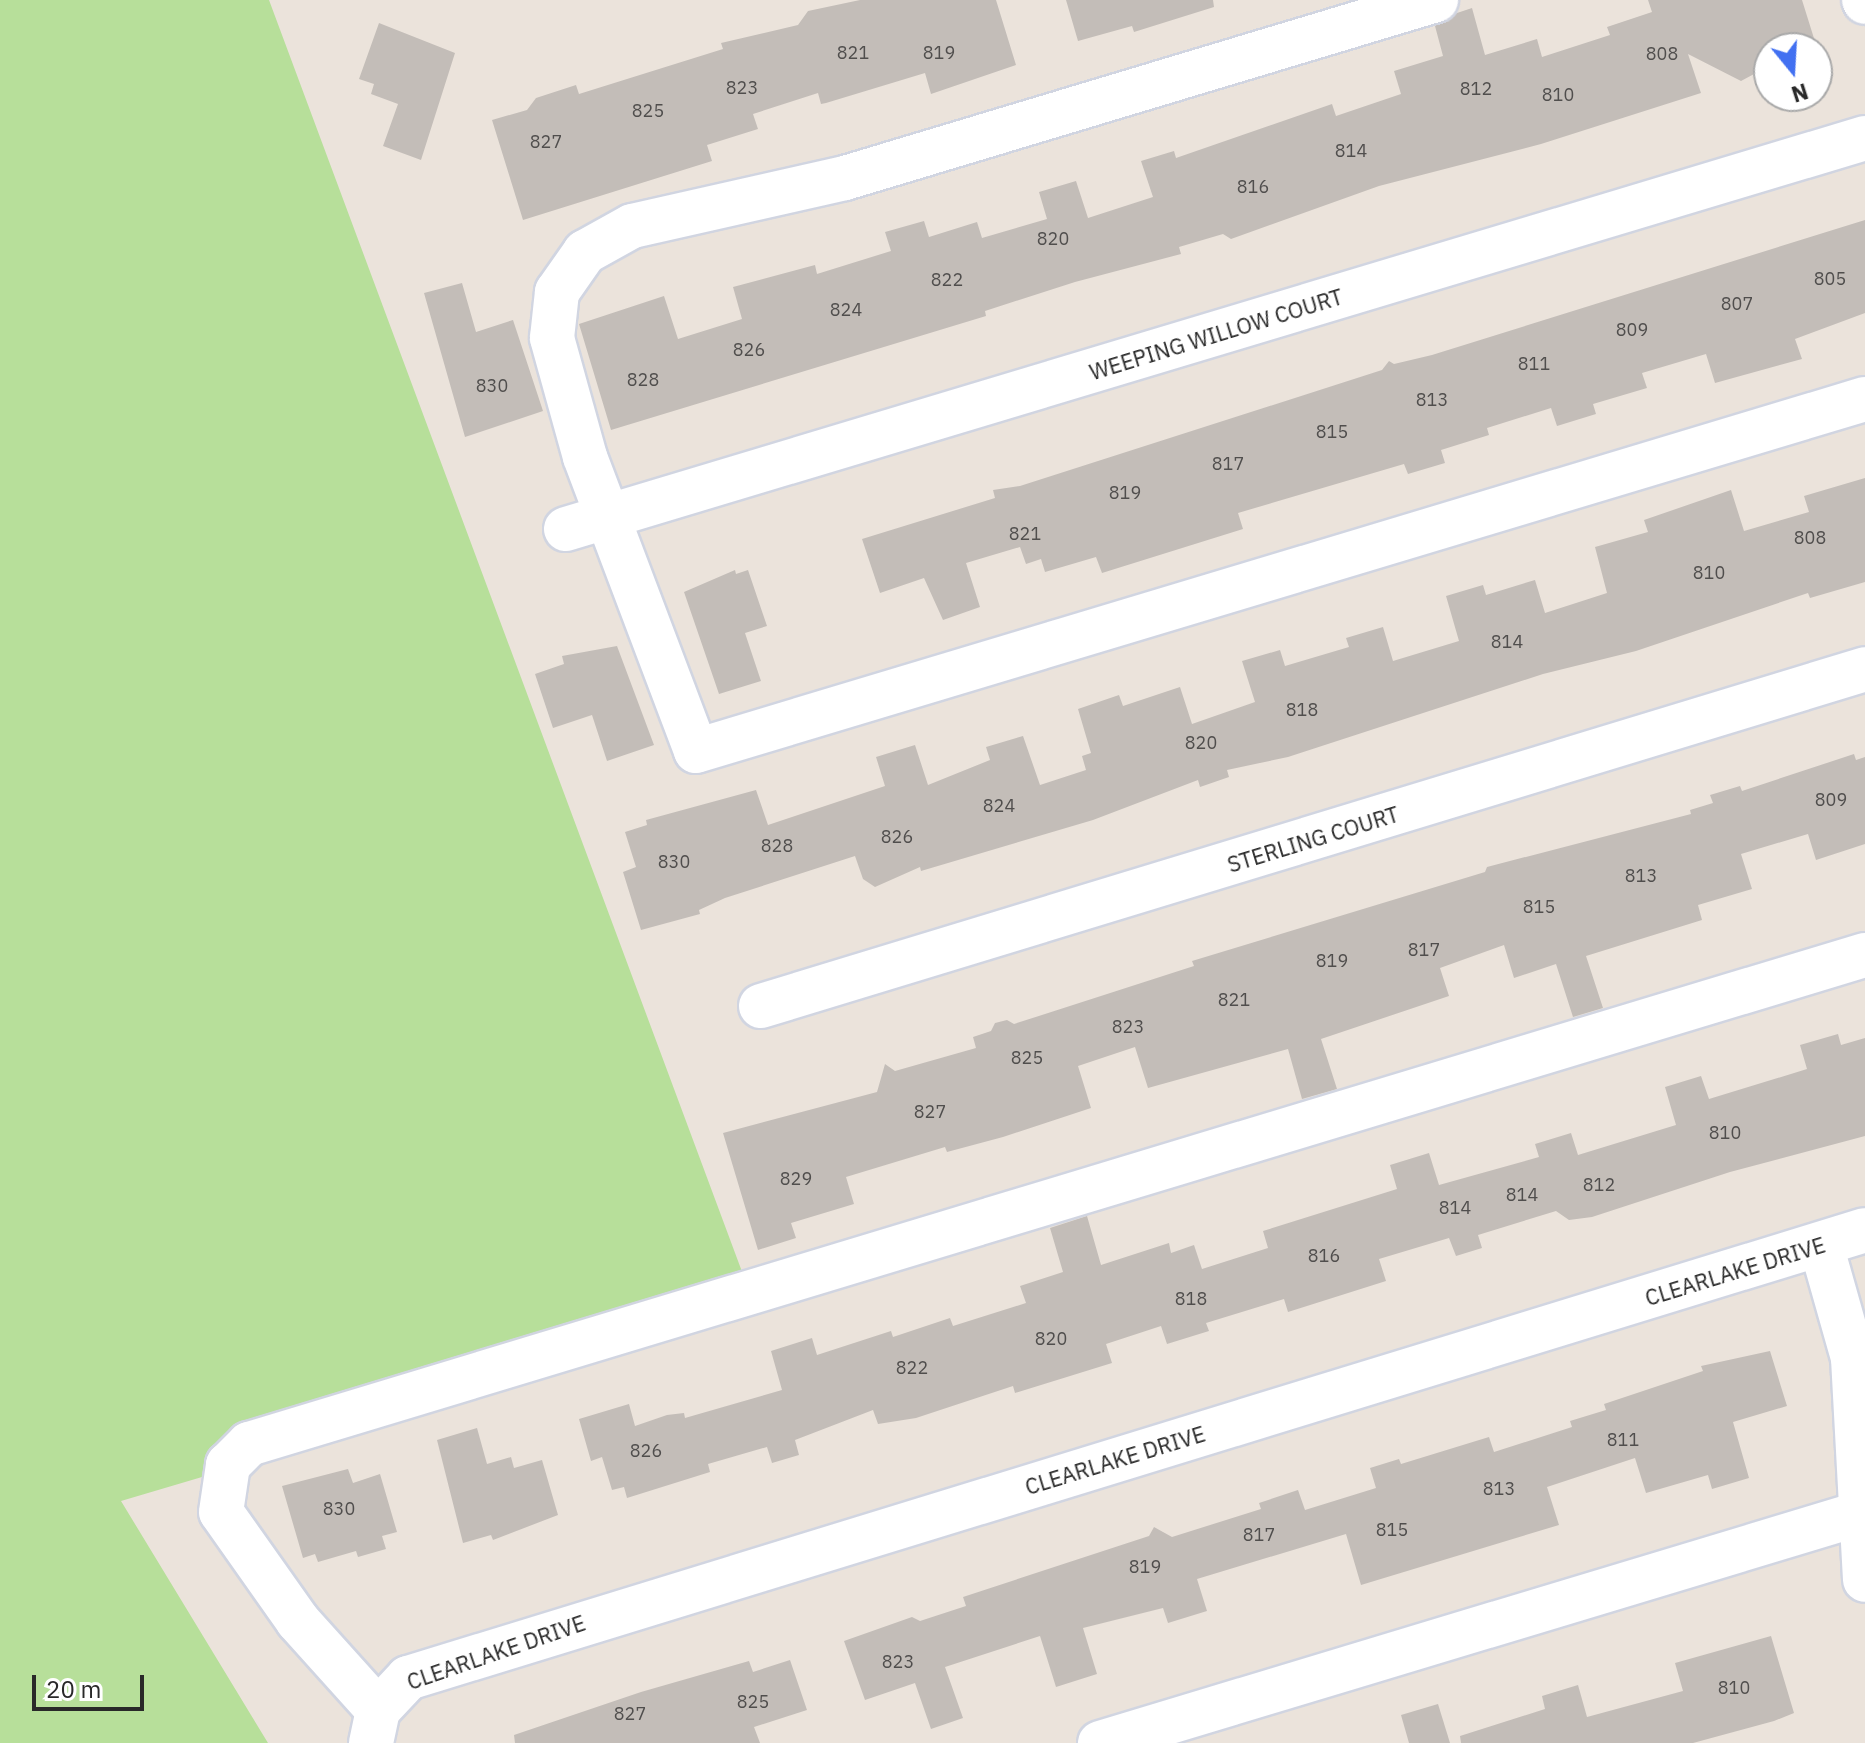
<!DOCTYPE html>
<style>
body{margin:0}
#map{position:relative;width:1865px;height:1743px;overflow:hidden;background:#ebe3db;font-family:"IBM Plex Sans",sans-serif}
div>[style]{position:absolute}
.green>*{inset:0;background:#b7df9a}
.building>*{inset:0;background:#c3bdb8}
.roads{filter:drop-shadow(2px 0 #d1d5e1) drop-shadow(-2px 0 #d1d5e1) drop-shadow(0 2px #d1d5e1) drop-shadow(0 -2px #d1d5e1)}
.minor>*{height:44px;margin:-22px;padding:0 22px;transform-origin:22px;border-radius:22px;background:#fff}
span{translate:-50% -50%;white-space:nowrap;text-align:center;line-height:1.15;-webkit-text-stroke:6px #fff;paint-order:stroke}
.number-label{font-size:18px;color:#504e4d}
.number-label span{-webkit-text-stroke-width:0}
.street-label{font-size:22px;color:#292929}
.north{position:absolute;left:1753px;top:32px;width:80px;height:80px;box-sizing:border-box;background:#fff;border:2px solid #a9a9a9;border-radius:50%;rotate:162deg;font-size:22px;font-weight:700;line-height:32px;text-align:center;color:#292929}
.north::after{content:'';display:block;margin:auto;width:28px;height:36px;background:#4270f1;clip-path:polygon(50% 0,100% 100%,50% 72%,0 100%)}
.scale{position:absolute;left:32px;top:1675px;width:112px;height:36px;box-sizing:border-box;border:4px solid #292929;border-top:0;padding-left:10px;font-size:24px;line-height:28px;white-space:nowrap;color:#292929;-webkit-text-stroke:6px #fff;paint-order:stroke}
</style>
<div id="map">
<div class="green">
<div style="clip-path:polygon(0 0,269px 0,757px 1312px,121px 1501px,268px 1743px,0 1743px)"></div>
</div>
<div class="building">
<div style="clip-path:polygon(860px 0,996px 0,1016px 65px,931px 94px,925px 73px,826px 103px,821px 104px,818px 93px,753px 114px,758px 129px,707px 145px,712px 161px,523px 220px,492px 120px,527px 110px,536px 98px,576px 85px,579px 94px,723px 49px,721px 43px,798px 25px,808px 11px)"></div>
<div style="clip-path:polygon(1066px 0,1213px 0,1214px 7px,1134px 32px,1132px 26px,1078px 41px)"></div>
<div style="clip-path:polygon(1648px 0,1802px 0,1817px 48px,1769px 48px,1769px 66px,1741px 81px,1688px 54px,1701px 93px,1541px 144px,1379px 186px,1231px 239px,1223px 234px,1179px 247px,1181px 254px,1075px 282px,985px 311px,986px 316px,611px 430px,579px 324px,664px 296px,678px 339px,742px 319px,733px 287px,815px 265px,817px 274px,891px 251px,885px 232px,924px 221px,929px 237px,977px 222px,982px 238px,1047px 219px,1039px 192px,1076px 181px,1088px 218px,1153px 197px,1141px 161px,1174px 151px,1176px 158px,1332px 104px,1336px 116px,1401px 94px,1394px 71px,1443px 56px,1435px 26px,1457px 13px,1472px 8px,1485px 55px,1537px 39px,1542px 57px,1610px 35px,1607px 27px,1652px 12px)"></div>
<div style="clip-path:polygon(379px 23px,455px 53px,421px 160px,383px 146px,398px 104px,371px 94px,374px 84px,359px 79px)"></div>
<div style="clip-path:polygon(1865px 220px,1865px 313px,1795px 339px,1802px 359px,1715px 383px,1706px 354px,1642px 373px,1647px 388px,1593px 404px,1596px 414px,1557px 426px,1551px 408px,1487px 428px,1489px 435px,1441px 450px,1445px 463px,1408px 474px,1404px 464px,1238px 513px,1243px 529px,1102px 573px,1096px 557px,1045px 572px,1041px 559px,1026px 564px,1020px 547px,966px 563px,980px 607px,943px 620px,924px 578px,880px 593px,862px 539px,995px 498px,993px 490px,1020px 486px,1382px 370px,1389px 361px,1394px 364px,1432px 355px)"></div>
<div style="clip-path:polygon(462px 283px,476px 332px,513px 320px,543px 411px,465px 437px,424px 293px)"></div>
<div style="clip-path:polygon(1865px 478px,1865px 582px,1810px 598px,1808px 593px,1636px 651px,1543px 674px,1288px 757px,1227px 770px,1229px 777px,1200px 787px,1198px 780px,1093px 820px,921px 871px,920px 867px,875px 887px,863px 879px,855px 856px,725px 898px,699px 910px,700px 914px,641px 930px,623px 872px,636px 867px,625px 832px,647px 825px,646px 820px,756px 790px,768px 825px,885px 786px,876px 757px,915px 745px,928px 785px,990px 760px,986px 747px,1023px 736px,1040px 785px,1086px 770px,1082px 756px,1091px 753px,1078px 709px,1119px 695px,1123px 706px,1180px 687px,1192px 724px,1255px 702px,1242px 661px,1280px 650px,1285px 666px,1349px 647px,1346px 638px,1383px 627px,1393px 661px,1459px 641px,1446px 596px,1483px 585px,1486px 595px,1535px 580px,1545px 613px,1607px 593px,1595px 547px,1648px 532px,1644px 520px,1731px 490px,1744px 531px,1809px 512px,1804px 496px)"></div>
<div style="clip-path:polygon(735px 570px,736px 574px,748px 570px,767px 626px,745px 633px,761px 681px,719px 694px,684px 592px)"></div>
<div style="clip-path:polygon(617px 646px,654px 745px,607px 761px,592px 715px,553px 728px,535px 674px,564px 664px,562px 656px)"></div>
<div style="clip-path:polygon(1854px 754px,1856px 760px,1865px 757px,1865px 844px,1816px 860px,1808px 834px,1741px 854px,1752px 889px,1698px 905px,1702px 920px,1586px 956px,1603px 1008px,1573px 1017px,1556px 964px,1514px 978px,1504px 945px,1440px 968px,1449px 996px,1321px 1039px,1337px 1089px,1302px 1099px,1288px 1049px,1148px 1088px,1135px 1047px,1078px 1066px,1091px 1108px,1003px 1137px,947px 1152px,945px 1147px,846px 1177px,854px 1204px,791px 1223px,796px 1238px,758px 1250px,723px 1133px,877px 1092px,885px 1064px,895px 1071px,976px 1048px,973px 1037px,991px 1031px,995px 1023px,1007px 1020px,1014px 1024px,1194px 966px,1192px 961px,1485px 872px,1487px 867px,1691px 814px,1690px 810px,1713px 803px,1710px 795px,1740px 786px,1742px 791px)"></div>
<div style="clip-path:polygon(1838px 1034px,1841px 1045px,1865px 1038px,1865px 1136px,1730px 1172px,1592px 1217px,1569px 1220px,1556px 1211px,1478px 1235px,1482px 1248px,1456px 1256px,1449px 1238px,1379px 1259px,1386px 1281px,1288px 1312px,1284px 1299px,1206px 1323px,1209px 1331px,1167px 1344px,1161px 1326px,1106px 1344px,1112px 1363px,1015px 1393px,1013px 1386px,916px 1418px,878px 1424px,873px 1410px,795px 1440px,799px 1455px,772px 1463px,767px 1447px,708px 1464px,710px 1472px,627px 1498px,624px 1487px,612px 1490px,602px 1457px,591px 1461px,579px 1419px,629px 1404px,635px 1426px,667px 1415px,684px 1413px,685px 1418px,782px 1390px,771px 1351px,812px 1338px,817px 1355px,891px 1331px,893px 1337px,950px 1318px,953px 1326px,1026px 1303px,1020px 1286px,1063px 1272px,1050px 1228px,1087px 1216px,1101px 1265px,1169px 1243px,1171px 1253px,1194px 1245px,1202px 1269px,1268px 1248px,1263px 1231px,1397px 1189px,1390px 1165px,1429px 1153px,1439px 1185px,1539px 1157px,1535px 1144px,1571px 1133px,1578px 1155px,1676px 1125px,1665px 1087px,1701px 1076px,1709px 1099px,1807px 1069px,1800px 1045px)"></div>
<div style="clip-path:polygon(1770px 1351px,1787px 1406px,1733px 1422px,1749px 1478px,1712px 1489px,1708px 1475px,1646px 1493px,1635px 1458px,1547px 1487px,1559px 1525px,1361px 1585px,1346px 1534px,1197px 1579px,1207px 1611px,1168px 1623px,1163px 1608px,1083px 1628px,1097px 1674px,1056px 1687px,1040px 1636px,945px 1667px,963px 1718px,931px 1729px,915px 1683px,865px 1700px,844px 1641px,912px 1617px,920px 1621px,966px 1606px,963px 1597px,1149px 1536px,1154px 1527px,1172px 1537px,1261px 1509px,1259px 1503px,1298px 1490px,1305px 1510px,1376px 1488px,1370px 1468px,1399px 1459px,1401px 1464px,1489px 1437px,1494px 1452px,1572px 1427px,1570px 1421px,1606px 1410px,1604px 1404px,1703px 1371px,1701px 1366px)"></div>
<div style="clip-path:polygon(477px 1428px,487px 1464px,511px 1457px,514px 1468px,542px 1460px,558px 1515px,493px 1540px,491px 1535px,463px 1543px,437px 1440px)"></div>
<div style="clip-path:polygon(348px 1469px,353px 1483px,380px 1474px,397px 1532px,382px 1536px,386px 1549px,358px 1557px,356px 1551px,318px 1562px,315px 1554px,303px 1558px,282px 1486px)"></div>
<div style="clip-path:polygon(1771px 1636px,1794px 1713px,1774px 1721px,1693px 1743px,1461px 1743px,1460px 1736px,1545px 1709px,1542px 1696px,1578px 1685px,1587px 1717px,1683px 1691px,1675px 1663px)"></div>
<div style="clip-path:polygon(790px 1660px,807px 1710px,754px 1727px,760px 1743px,515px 1743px,514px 1735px,641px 1692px,749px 1661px,753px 1672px)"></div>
<div style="clip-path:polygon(1438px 1704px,1450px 1743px,1409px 1743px,1401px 1715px)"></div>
</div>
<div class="roads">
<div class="minor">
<div style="left:1436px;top:0;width:617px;rotate:163.24deg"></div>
<div style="left:845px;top:178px;width:218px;rotate:167.3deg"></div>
<div style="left:632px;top:226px;width:54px;rotate:151deg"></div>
<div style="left:585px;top:252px;width:49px;rotate:125deg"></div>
<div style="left:557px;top:292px;width:46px;rotate:96.2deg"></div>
<div style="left:552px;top:338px;width:123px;rotate:74.5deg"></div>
<div style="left:585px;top:457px;width:314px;rotate:69.3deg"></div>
<div style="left:696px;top:751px;width:1221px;rotate:-16.76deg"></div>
<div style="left:1864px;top:0;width:2px;rotate:63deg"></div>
<div style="left:566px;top:529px;width:1357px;rotate:-16.75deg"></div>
<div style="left:761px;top:1006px;width:1154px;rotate:-16.97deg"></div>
<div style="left:1821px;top:1245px;width:117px;rotate:74.2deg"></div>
<div style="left:1853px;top:1358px;width:222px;rotate:86.9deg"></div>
<div style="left:378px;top:1710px;width:120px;rotate:-132deg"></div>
<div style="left:298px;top:1621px;width:133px;rotate:-125.2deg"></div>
<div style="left:221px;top:1512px;width:48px;rotate:-81.5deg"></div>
<div style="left:228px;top:1465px;width:30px;rotate:-45deg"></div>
<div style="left:249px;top:1444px;width:1688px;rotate:-16.84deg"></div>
<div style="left:371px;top:1743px;width:34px;rotate:-78deg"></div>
<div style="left:378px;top:1710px;width:44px;rotate:-46.8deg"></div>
<div style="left:408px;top:1678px;width:1524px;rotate:-17.09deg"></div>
<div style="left:1100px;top:1743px;width:796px;rotate:-16.8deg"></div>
</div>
</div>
<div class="number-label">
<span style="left:853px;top:53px">821</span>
<span style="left:939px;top:53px">819</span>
<span style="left:1662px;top:54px">808</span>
<span style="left:742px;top:88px">823</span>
<span style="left:1476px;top:89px">812</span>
<span style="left:1558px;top:95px">810</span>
<span style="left:648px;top:111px">825</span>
<span style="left:546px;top:142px">827</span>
<span style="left:1351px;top:151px">814</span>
<span style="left:1253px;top:187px">816</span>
<span style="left:1053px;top:239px">820</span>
<span style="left:1830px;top:279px">805</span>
<span style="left:947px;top:280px">822</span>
<span style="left:1737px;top:304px">807</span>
<span style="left:846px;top:310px">824</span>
<span style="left:1632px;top:330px">809</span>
<span style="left:749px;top:350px">826</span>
<span style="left:1534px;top:364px">811</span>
<span style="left:643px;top:380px">828</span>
<span style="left:492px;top:386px">830</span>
<span style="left:1432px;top:400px">813</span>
<span style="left:1332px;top:432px">815</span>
<span style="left:1228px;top:464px">817</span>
<span style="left:1125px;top:493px">819</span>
<span style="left:1025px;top:534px">821</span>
<span style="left:1810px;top:538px">808</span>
<span style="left:1709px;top:573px">810</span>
<span style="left:1507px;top:642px">814</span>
<span style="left:1302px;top:710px">818</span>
<span style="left:1201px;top:743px">820</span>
<span style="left:1831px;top:800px">809</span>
<span style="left:999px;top:806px">824</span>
<span style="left:897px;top:837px">826</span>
<span style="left:777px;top:846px">828</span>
<span style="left:674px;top:862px">830</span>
<span style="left:1641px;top:876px">813</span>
<span style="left:1539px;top:907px">815</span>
<span style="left:1424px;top:950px">817</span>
<span style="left:1332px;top:961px">819</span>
<span style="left:1234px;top:1000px">821</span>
<span style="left:1128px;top:1027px">823</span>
<span style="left:1027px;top:1058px">825</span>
<span style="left:930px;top:1112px">827</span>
<span style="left:1725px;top:1133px">810</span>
<span style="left:796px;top:1179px">829</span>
<span style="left:1599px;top:1185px">812</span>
<span style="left:1522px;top:1195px">814</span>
<span style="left:1455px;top:1208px">814</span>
<span style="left:1324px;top:1256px">816</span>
<span style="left:1191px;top:1299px">818</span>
<span style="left:1051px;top:1339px">820</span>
<span style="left:912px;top:1368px">822</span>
<span style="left:1623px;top:1440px">811</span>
<span style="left:646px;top:1451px">826</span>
<span style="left:1499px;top:1489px">813</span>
<span style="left:339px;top:1509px">830</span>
<span style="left:1392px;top:1530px">815</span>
<span style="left:1259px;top:1535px">817</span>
<span style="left:1145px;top:1567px">819</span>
<span style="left:898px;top:1662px">823</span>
<span style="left:1734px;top:1688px">810</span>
<span style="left:753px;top:1702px">825</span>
<span style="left:630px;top:1714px">827</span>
</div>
<div class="street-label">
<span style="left:1216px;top:334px;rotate:-17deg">WEEPING WILLOW COURT</span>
<span style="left:1313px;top:839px;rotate:-17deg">STERLING COURT</span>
<span style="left:1735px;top:1271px;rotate:-17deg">CLEARLAKE DRIVE</span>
<span style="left:1115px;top:1460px;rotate:-17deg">CLEARLAKE DRIVE</span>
<span style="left:496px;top:1652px;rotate:-19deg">CLEARLAKE DRIVE</span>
</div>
<div class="north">N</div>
<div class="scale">20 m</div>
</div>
